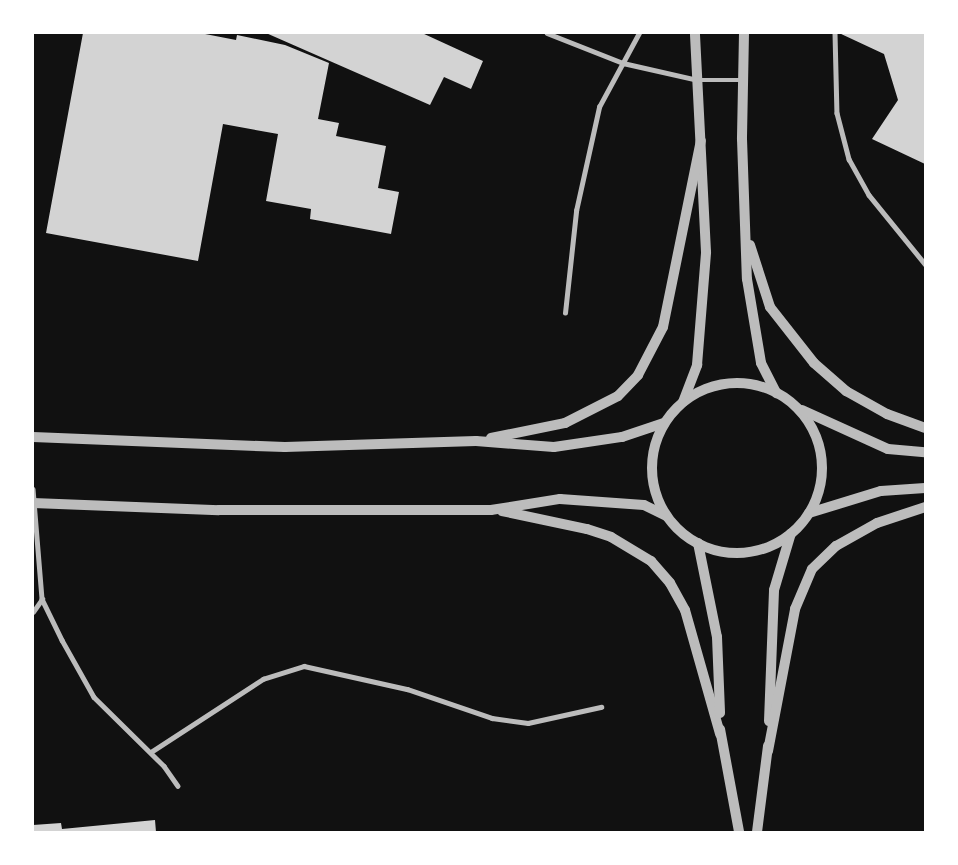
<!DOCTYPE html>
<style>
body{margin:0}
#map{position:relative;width:958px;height:865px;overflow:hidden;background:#111;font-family:Raleway,sans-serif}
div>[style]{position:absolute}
.building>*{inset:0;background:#d3d3d3}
.service>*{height:4.5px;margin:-2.25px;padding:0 2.25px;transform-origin:2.25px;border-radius:2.25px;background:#bcbcbc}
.tertiary>*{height:10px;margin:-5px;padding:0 5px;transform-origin:5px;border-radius:5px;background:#bcbcbc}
.tertiary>.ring{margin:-5px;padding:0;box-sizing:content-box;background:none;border:10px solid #bcbcbc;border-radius:50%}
span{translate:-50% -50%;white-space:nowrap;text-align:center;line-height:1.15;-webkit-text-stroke:4.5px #fff;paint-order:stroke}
.frame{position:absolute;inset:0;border:34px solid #fff;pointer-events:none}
</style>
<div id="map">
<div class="building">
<div style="clip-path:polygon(83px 33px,200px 33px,236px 40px,237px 35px,285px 45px,329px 63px,318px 119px,339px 123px,336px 136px,386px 146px,378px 188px,399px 192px,391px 234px,310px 219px,311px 209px,266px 201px,278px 134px,223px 124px,198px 261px,46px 233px)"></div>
<div style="clip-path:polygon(266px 33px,422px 33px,483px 61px,471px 89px,444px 77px,430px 105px)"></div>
<div style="clip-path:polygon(839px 33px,925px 33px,925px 164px,872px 139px,898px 100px,884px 54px)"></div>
<div style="clip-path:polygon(155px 820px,156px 832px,33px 832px,33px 825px,61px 823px,62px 829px)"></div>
</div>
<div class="service">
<div style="left:547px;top:33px;width:82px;rotate:21.5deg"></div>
<div style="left:623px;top:63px;width:77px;rotate:12.8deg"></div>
<div style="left:698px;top:80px;width:45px"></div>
<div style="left:835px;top:33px;width:80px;rotate:88.6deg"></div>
<div style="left:837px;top:113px;width:48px;rotate:75.4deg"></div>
<div style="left:849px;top:159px;width:41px;rotate:60.9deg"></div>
<div style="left:869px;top:195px;width:89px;rotate:50.9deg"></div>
<div style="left:565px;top:313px;width:103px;rotate:-83.8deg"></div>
<div style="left:576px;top:211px;width:107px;rotate:-77.5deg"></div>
<div style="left:599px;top:107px;width:84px;rotate:-61.6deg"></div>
<div style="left:33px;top:489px;width:110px;rotate:85.3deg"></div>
<div style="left:42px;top:599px;width:46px;rotate:64deg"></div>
<div style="left:62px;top:640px;width:65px;rotate:60.7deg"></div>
<div style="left:94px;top:697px;width:98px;rotate:44.6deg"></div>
<div style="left:164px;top:766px;width:24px;rotate:55deg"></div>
<div style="left:33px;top:612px;width:16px;rotate:-55deg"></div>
<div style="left:151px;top:752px;width:134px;rotate:-33.1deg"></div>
<div style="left:263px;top:679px;width:43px;rotate:-17.6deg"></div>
<div style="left:304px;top:666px;width:106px;rotate:12.6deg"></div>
<div style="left:407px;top:689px;width:90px;rotate:18.8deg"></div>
<div style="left:492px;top:718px;width:36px;rotate:8deg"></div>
<div style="left:528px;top:723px;width:75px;rotate:-12.4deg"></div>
</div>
<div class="tertiary">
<div style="left:744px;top:33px;width:106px;rotate:91.1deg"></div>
<div style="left:742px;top:139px;width:140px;rotate:88deg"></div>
<div style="left:747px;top:279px;width:85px;rotate:80.5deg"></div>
<div style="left:761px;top:363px;width:34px;rotate:63deg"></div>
<div style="left:750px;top:245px;width:65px;rotate:72.1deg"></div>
<div style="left:770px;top:307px;width:71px;rotate:51.8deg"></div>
<div style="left:814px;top:363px;width:43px;rotate:41.2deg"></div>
<div style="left:846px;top:391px;width:47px;rotate:29.3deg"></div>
<div style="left:887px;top:414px;width:40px;rotate:20.2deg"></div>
<div class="ring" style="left:652px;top:383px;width:160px;height:160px"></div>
<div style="left:683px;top:402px;width:40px;rotate:-69deg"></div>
<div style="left:697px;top:365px;width:113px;rotate:-85.4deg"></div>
<div style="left:706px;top:252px;width:219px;rotate:-92.9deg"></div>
<div style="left:802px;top:410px;width:94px;rotate:24.4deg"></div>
<div style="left:888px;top:449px;width:37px;rotate:5deg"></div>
<div style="left:33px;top:437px;width:252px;rotate:2.3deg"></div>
<div style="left:285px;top:447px;width:191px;rotate:-1.8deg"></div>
<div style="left:476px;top:441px;width:78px;rotate:4.4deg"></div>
<div style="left:554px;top:447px;width:69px;rotate:-8.4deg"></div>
<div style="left:622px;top:437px;width:44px;rotate:-18.4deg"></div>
<div style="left:491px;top:438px;width:76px;rotate:-11.5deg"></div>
<div style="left:565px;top:423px;width:59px;rotate:-27deg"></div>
<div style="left:618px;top:396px;width:29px;rotate:-46deg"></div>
<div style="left:638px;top:375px;width:54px;rotate:-62.5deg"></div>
<div style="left:663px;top:327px;width:190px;rotate:-78.5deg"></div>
<div style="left:33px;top:503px;width:186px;rotate:2.2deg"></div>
<div style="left:219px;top:510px;width:272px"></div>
<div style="left:491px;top:510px;width:70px;rotate:-9.1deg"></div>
<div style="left:560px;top:499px;width:84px;rotate:4.1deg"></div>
<div style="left:644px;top:505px;width:25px;rotate:26deg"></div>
<div style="left:502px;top:511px;width:87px;rotate:12deg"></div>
<div style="left:587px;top:529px;width:25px;rotate:18deg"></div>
<div style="left:611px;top:537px;width:47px;rotate:31deg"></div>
<div style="left:651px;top:561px;width:29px;rotate:49deg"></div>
<div style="left:670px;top:583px;width:31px;rotate:61deg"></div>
<div style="left:685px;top:610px;width:129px;rotate:74.2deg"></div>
<div style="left:809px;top:513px;width:75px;rotate:-17deg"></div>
<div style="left:881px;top:491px;width:44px;rotate:-3.9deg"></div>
<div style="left:698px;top:543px;width:96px;rotate:78.6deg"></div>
<div style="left:717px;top:637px;width:76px;rotate:87.7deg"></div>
<div style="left:769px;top:721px;width:131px;rotate:-87.8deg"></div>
<div style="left:774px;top:590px;width:59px;rotate:-73.4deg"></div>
<div style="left:720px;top:729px;width:105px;rotate:79.5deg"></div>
<div style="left:768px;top:751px;width:145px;rotate:-79.2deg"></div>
<div style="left:795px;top:609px;width:43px;rotate:-67deg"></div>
<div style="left:812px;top:569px;width:33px;rotate:-44deg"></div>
<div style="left:836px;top:546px;width:47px;rotate:-29.3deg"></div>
<div style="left:877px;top:523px;width:51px;rotate:-18.4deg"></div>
<div style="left:757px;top:832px;width:87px;rotate:-82.7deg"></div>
</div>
<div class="frame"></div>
</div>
